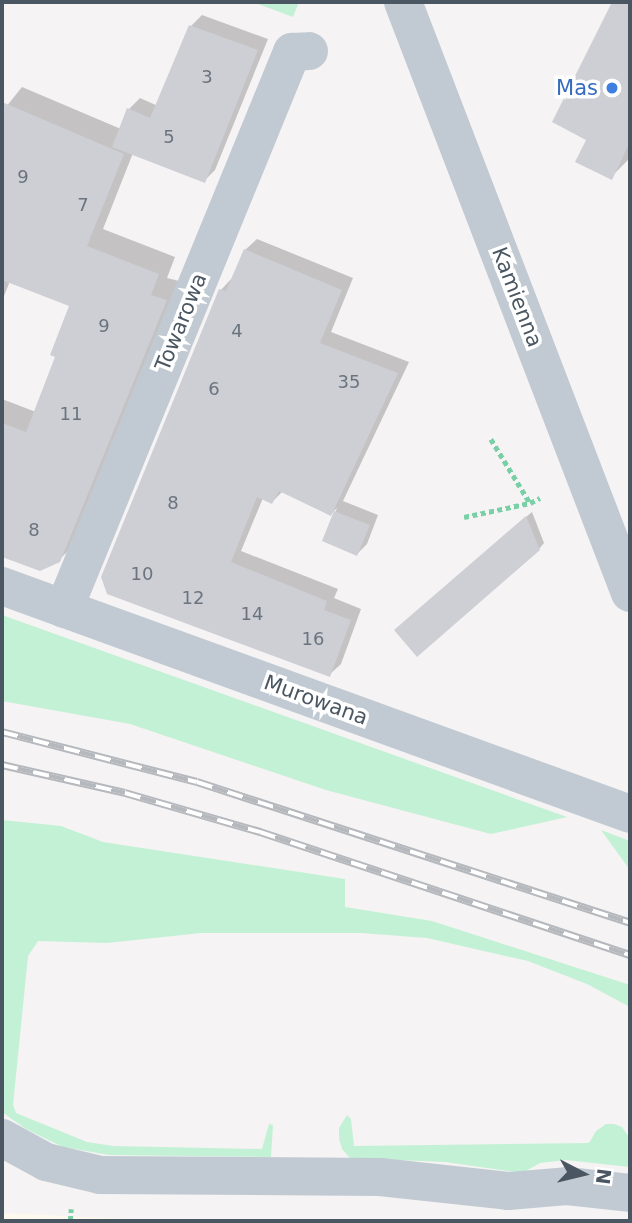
<!DOCTYPE html>
<style>
body{margin:0}
#map{position:relative;width:632px;height:1223px;overflow:hidden;background:#f5f3f3;font-family:"DejaVu Sans",sans-serif}
div>[style]{position:absolute}
.commercial>*{inset:0;background:#fdf9ef}
.green>*{inset:0;background:#c3f1d5}
.shadow>*{inset:0;background:#0003}
.building>*{inset:0;background:#cdcfd5}
.path>*{height:4.5px;margin-top:-2.25px;transform-origin:0;background:repeating-linear-gradient(90deg,#7ad0a6 0 5px,transparent 0 8.5px)}
.minor>*{height:38px;margin:-19px;padding:0 19px;transform-origin:19px;border-radius:19px;background:#c1cad2}
.rail>*{height:8px;margin-top:-4px;transform-origin:0;background:repeating-linear-gradient(90deg,#fff 0 16px,#b5b8bd 0 32px);box-sizing:border-box;border-block:2px solid #b5b8bd}
.dots>*{width:19px;height:19px;translate:-50% -50%;box-sizing:border-box;border:4px solid #fff;border-radius:50%}
span{translate:-50% -50%;white-space:nowrap;text-align:center;line-height:1.15;-webkit-text-stroke:7px #fff;paint-order:stroke}
.number-label{font-size:18px;color:#6b747e}
.number-label span{-webkit-text-stroke-width:0}
.shop-label{font-size:21px;color:#366cbe}
.right{translate:-100% -50%;text-align:right}
.street-label{font-size:21px;color:#4a5661}
.frame{position:absolute;inset:0;border:4px solid #4a5661;pointer-events:none}
.north{position:absolute;left:548px;top:1139px;width:70px;height:70px;-webkit-text-stroke:5px #fff;paint-order:stroke;rotate:97deg;font-size:19px;font-weight:700;line-height:28px;text-align:center;color:#4a5661}
.north::after{content:'';display:block;margin:auto;width:24px;height:32px;background:#4a5661;clip-path:polygon(50% 0,100% 100%,50% 72%,0 100%)}
</style>
<div id="map">
<div class="commercial">
<div style="clip-path:polygon(2px 1213px,170px 1221px,2px 1221px)"></div>
</div>
<div class="green">
<div style="clip-path:polygon(253px 2px,299px 2px,293px 17px)"></div>
<div style="clip-path:polygon(2px 615px,567px 817px,491px 834px,326px 790px,130px 724px,2px 701px)"></div>
<div style="clip-path:polygon(2px 820px,61px 826px,103px 842px,345px 879px,345px 907px,432px 921px,630px 985px,630px 1007px,587px 984px,528px 961px,427px 938px,361px 933px,201px 933px,107px 943px,38px 941px,28px 956px,13px 1105px,16px 1113px,87px 1142px,113px 1146px,262px 1149px,269px 1124px,273px 1125px,271px 1157px,109px 1155px,63px 1147px,26px 1129px,2px 1112px)"></div>
<div style="clip-path:polygon(601px 830px,630px 841px,630px 870px)"></div>
<div style="clip-path:polygon(347px 1115px,351px 1119px,354px 1146px,589px 1143px,596px 1131px,606px 1124px,614px 1124px,622px 1127px,630px 1139px,630px 1167px,566px 1160px,540px 1163px,522px 1173px,445px 1162px,350px 1158px,342px 1149px,339px 1139px,339px 1128px)"></div>
</div>
<div class="shadow">
<div style="clip-path:polygon(614px 2px,630px 2px,630px 158px,611px 177px,588px 139px,554px 121px)"></div>
<div style="clip-path:polygon(202px 15px,268px 39px,215px 170px,204px 181px,133px 153px,103px 229px,175px 257px,167px 278px,183px 282px,76px 543px,58px 561px,40px 569px,2px 555px,2px 399px,36px 412px,58px 356px,72px 305px,10px 281px,2px 301px,2px 112px,22px 87px,121px 129px,129px 109px,140px 98px,158px 106px,191px 26px)"></div>
<div style="clip-path:polygon(257px 239px,353px 278px,331px 332px,409px 362px,343px 501px,378px 515px,367px 544px,357px 554px,324px 540px,337px 508px,331px 514px,283px 491px,272px 502px,263px 498px,241px 551px,338px 589px,334px 598px,361px 609px,341px 664px,329px 675px,109px 593px,221px 290px,232px 278px,245px 250px)"></div>
<div style="clip-path:polygon(532px 512px,544px 543px,539px 549px,402px 625px)"></div>
</div>
<div class="building">
<div style="clip-path:polygon(612px 2px,630px 2px,630px 142px,612px 180px,575px 162px,586px 140px,552px 122px)"></div>
<div style="clip-path:polygon(189px 25px,258px 50px,205px 183px,112px 147px,127px 108px,150px 118px)"></div>
<div style="clip-path:polygon(2px 102px,124px 154px,87px 246px,159px 274px,151px 295px,167px 300px,60px 562px,40px 571px,2px 557px,2px 423px,26px 432px,55px 357px,50px 355px,69px 306px,2px 280px)"></div>
<div style="clip-path:polygon(244px 249px,342px 290px,320px 343px,398px 373px,331px 516px,279px 491px,272px 504px,257px 497px,231px 562px,327px 601px,324px 610px,351px 620px,330px 677px,107px 594px,101px 577px,219px 289px,226px 291px)"></div>
<div style="clip-path:polygon(334px 511px,370px 525px,357px 556px,322px 541px)"></div>
<div style="clip-path:polygon(526px 516px,540px 550px,417px 657px,394px 630px)"></div>
</div>
<div class="path">
<div style="left:491px;top:439px;width:75px;rotate:58.6deg"></div>
<div style="left:530px;top:503px;width:11px;rotate:-27deg"></div>
<div style="left:464px;top:517px;width:67px;rotate:-12deg"></div>
<div style="left:70px;top:1221px;width:12px;rotate:-85deg"></div>
</div>
<div class="minor">
<div style="left:403px;top:2px;width:633px;rotate:68.99deg"></div>
<div style="left:2px;top:586px;width:668px;rotate:19.95deg"></div>
<div style="left:64px;top:609px;width:602px;rotate:-67.74deg"></div>
<div style="left:292px;top:52px;width:17px;rotate:-3deg"></div>
<div style="left:2px;top:1138px;width:50px;rotate:28.6deg"></div>
<div style="left:46px;top:1162px;width:56px;rotate:13.5deg"></div>
<div style="left:100px;top:1175px;width:280px;rotate:0.4deg"></div>
<div style="left:380px;top:1177px;width:129px;rotate:6.2deg"></div>
<div style="left:508px;top:1191px;width:59px;rotate:-4.8deg"></div>
<div style="left:567px;top:1186px;width:63px;rotate:6.3deg"></div>
</div>
<div class="rail">
<div style="left:2px;top:732px;width:201px;rotate:14.4deg"></div>
<div style="left:197px;top:782px;width:455px;rotate:18deg"></div>
<div style="left:2px;top:765px;width:126px;rotate:12.8deg"></div>
<div style="left:125px;top:793px;width:141px;rotate:16.1deg"></div>
<div style="left:260px;top:832px;width:390px;rotate:18.4deg"></div>
</div>
<div class="dots">
<div style="left:612px;top:88px;background:#3f7fe0"></div>
</div>
<div class="number-label">
<span style="left:207px;top:77px">3</span>
<span style="left:169px;top:137px">5</span>
<span style="left:23px;top:177px">9</span>
<span style="left:83px;top:205px">7</span>
<span style="left:104px;top:326px">9</span>
<span style="left:237px;top:331px">4</span>
<span style="left:349px;top:382px">35</span>
<span style="left:214px;top:389px">6</span>
<span style="left:71px;top:414px">11</span>
<span style="left:173px;top:503px">8</span>
<span style="left:34px;top:530px">8</span>
<span style="left:142px;top:574px">10</span>
<span style="left:193px;top:598px">12</span>
<span style="left:252px;top:614px">14</span>
<span style="left:313px;top:639px">16</span>
</div>
<div class="shop-label">
<span class="right" style="left:598px;top:88px">Mas</span>
</div>
<div class="street-label">
<span style="left:517px;top:297px;rotate:69deg">Kamienna</span>
<span style="left:181px;top:322px;rotate:-68deg">Towarowa</span>
<span style="left:316px;top:700px;rotate:20deg">Murowana</span>
</div>
<div class="frame"></div>
<div class="north">N</div>
</div>
